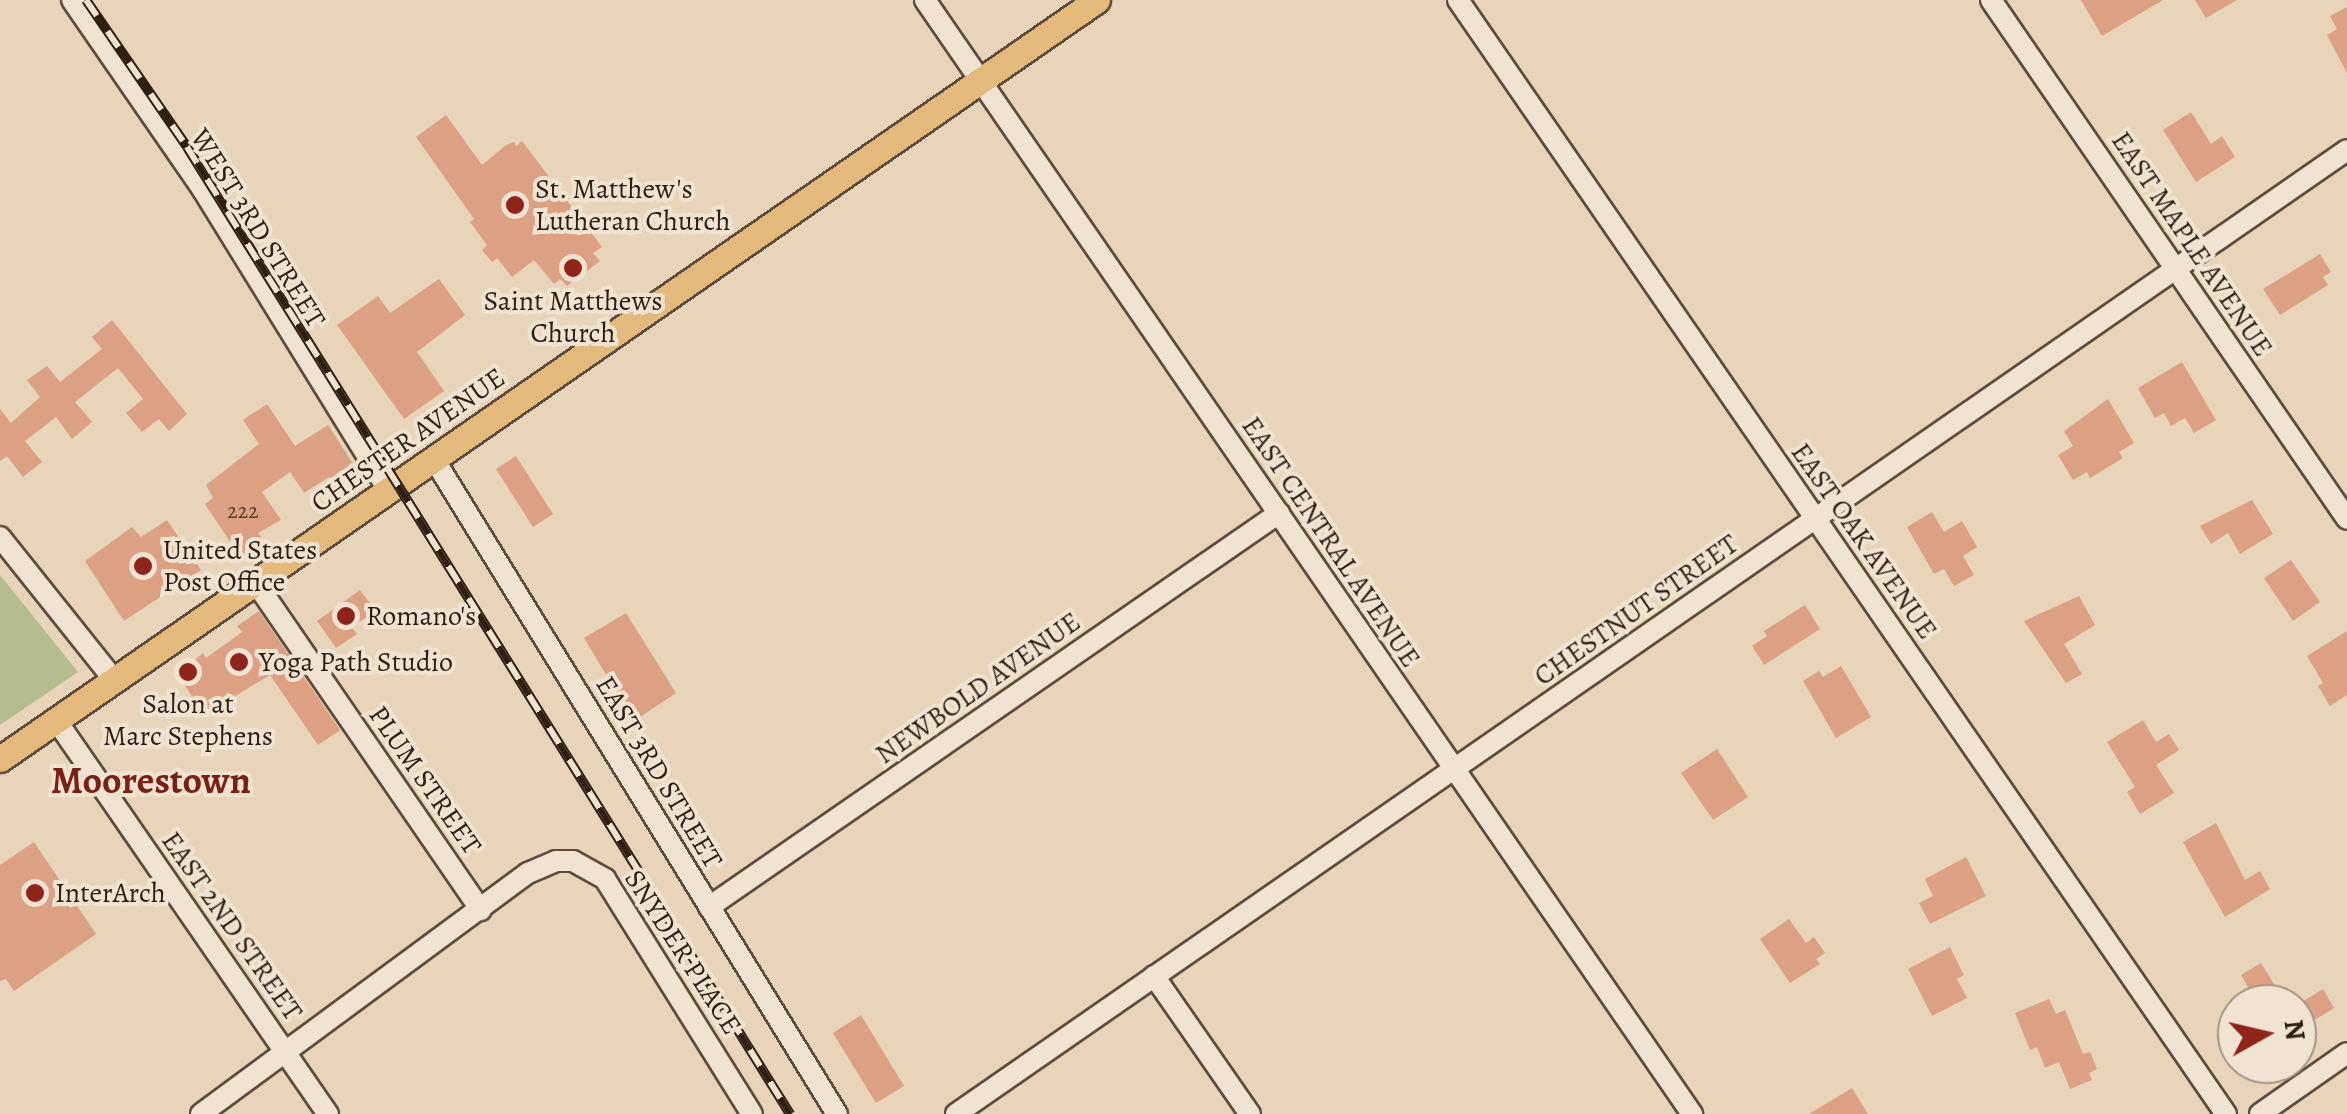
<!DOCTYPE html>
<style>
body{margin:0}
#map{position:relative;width:2347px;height:1114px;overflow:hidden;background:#e8d4b8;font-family:Alegreya,serif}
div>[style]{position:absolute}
.green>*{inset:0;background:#b5bd8f}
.building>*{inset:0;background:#dca082}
.roads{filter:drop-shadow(2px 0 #5e4c3c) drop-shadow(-2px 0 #5e4c3c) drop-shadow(0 2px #5e4c3c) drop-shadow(0 -2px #5e4c3c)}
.minor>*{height:20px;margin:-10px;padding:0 10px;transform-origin:10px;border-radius:10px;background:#f0e3d1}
.major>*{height:25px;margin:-12.5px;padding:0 12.5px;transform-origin:12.5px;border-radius:12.5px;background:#e4ba7c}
.rail>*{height:10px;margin-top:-5px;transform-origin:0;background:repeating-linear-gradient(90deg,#f0e3d1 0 19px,#301e12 0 38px);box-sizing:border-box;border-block:2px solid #301e12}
.dots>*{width:28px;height:28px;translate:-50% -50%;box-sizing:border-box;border:5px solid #f0e3d1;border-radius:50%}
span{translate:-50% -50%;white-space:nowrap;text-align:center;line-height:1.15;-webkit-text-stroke:8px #f0e3d1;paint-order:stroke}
.number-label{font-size:22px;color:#5b3e2e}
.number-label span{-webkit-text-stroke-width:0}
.poi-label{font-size:28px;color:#301e12}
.left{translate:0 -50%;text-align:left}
.street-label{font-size:28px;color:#301e12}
.district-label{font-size:38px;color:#7a1f14;font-weight:700}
.north{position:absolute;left:2217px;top:984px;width:100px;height:100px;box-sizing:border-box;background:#f0e3d1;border:2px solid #a39485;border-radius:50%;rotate:82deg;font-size:28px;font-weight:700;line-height:40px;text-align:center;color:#301e12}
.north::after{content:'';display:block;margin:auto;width:35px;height:45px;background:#8f2418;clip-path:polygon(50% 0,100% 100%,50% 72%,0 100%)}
</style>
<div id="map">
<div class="green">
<div style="clip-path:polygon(0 575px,78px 672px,0 725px)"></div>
</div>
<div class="building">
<div style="clip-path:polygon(2081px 0,2163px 0,2102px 36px)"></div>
<div style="clip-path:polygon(2195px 0,2237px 0,2206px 18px)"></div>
<div style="clip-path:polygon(2347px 7px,2347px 73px,2327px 35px,2337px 29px,2330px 16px)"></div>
<div style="clip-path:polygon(2191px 112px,2211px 144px,2222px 136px,2235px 157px,2196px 182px,2163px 130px)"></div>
<div style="clip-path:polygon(446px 115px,482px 165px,506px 145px,514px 142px,516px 146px,522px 141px,602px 247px,593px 253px,600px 261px,567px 286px,560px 279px,554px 284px,534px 260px,512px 277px,497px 258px,492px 262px,482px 250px,487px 245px,470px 222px,474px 219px,416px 137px)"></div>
<div style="clip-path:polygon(2320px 254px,2331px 272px,2323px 277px,2328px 285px,2280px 315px,2263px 289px)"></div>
<div style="clip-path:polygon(439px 279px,465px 315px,417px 352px,444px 391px,404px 419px,337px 325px,378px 296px,390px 313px)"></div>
<div style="clip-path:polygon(112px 320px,187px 414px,169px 431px,159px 419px,142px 432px,126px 413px,143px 399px,118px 368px,75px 402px,92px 422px,72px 439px,56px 417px,25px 441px,42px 462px,23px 477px,7px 456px,0 461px,0 409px,11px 423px,40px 397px,27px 380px,47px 366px,60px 382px,102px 349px,92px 337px)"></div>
<div style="clip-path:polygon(2182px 362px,2216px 420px,2194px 433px,2185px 418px,2171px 426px,2164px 413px,2155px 418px,2138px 388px)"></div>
<div style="clip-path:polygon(2108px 399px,2134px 443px,2119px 452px,2123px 458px,2090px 478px,2087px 472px,2073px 480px,2058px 455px,2073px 446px,2064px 431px)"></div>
<div style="clip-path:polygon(267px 404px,295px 446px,328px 425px,356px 468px,333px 483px,329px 477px,304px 493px,290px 472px,262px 492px,281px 520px,258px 533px,266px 544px,242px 560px,205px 504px,213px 498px,206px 485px,259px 444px,243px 420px)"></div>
<div style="clip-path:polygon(516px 456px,553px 514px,533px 527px,496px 469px)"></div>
<div style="clip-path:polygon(2252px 500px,2273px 534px,2240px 554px,2228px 533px,2211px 544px,2200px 526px)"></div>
<div style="clip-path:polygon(1932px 512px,1944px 532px,1962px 521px,1977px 547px,1963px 556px,1974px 575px,1954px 586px,1944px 569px,1934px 574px,1907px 527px)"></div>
<div style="clip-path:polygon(167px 520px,201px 570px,124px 621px,85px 561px,132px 527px,141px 537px)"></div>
<div style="clip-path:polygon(2291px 560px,2320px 602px,2293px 621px,2264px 578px)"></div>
<div style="clip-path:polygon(360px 590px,376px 611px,351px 627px,357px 634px,336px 648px,317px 621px)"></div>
<div style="clip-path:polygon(2079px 596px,2095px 625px,2064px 644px,2082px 674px,2066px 683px,2024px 621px)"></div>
<div style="clip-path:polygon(1805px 605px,1820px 629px,1764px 665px,1752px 646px,1767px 636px,1764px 631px)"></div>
<div style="clip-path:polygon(259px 611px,340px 730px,318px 745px,270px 675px,204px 715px,178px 675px,203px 653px,206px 658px,242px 632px,237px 626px)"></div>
<div style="clip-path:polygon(626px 613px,676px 693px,634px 721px,584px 638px)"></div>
<div style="clip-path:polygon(2347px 631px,2347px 695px,2330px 706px,2318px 686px,2323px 683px,2307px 656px)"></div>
<div style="clip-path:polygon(1841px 666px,1871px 717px,1836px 738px,1803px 681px,1819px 671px,1823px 677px)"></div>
<div style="clip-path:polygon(2143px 720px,2156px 742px,2169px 734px,2179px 750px,2156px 765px,2174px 793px,2140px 814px,2127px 792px,2135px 787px,2107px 742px)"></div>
<div style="clip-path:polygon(1717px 749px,1748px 797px,1713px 820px,1681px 773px)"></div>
<div style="clip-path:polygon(2216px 823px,2245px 880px,2260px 871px,2270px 889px,2225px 917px,2183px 842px)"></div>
<div style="clip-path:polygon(34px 842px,96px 934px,14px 991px,6px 979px,0 981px,0 865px)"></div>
<div style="clip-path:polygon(1966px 857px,1986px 896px,1930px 924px,1919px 903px,1933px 896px,1925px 879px)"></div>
<div style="clip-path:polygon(1789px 919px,1806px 943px,1814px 937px,1825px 953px,1816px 959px,1820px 964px,1790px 983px,1760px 939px)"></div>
<div style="clip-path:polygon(1950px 947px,1964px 975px,1957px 979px,1967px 998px,1932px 1016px,1908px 969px)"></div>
<div style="clip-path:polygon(2261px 963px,2286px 1004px,2258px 1004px,2241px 975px)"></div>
<div style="clip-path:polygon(2323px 989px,2334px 1008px,2297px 1031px,2297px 1005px)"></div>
<div style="clip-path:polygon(2049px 999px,2056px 1014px,2065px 1010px,2083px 1054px,2090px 1052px,2097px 1069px,2089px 1073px,2092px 1080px,2070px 1089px,2059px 1062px,2045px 1068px,2037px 1047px,2030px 1050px,2015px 1013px)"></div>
<div style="clip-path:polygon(861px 1015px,904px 1086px,876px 1103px,833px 1033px)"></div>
<div style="clip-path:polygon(1852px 1088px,1868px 1114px,1809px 1114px)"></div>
</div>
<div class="roads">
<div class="minor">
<div style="left:72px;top:0;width:231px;rotate:55.4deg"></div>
<div style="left:203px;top:190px;width:352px;rotate:58.3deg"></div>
<div style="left:925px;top:0;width:1353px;rotate:55.45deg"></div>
<div style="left:1458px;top:0;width:1353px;rotate:55.42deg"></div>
<div style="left:1991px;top:0;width:629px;rotate:55.55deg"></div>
<div style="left:434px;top:459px;width:769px;rotate:58.4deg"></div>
<div style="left:0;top:537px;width:183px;rotate:51.4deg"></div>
<div style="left:256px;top:583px;width:397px;rotate:55.5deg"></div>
<div style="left:56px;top:720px;width:479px;rotate:55.4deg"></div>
<div style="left:709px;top:907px;width:693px;rotate:-34.65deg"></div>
<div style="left:1154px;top:976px;width:168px;rotate:55.2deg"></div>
<div style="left:201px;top:1114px;width:406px;rotate:-36.4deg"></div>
<div style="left:528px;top:873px;width:30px;rotate:-23deg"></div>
<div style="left:556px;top:861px;width:17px"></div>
<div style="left:573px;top:861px;width:37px;rotate:29deg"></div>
<div style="left:605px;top:879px;width:277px;rotate:58deg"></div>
<div style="left:956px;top:1114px;width:1692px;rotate:-34.72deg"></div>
<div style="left:2260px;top:1114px;width:106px;rotate:-35deg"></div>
</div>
<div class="major">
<div style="left:0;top:759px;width:1334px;rotate:-34.68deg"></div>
</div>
</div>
<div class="rail">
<div style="left:86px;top:0;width:178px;rotate:55.5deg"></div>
<div style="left:187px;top:147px;width:1140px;rotate:58.05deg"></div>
</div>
<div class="dots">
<div style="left:515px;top:205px;background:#8f2418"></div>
<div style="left:573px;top:268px;background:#8f2418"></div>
<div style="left:143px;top:566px;background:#8f2418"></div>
<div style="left:346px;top:616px;background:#8f2418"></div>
<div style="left:239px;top:662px;background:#8f2418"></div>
<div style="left:188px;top:672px;background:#8f2418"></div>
<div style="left:35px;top:893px;background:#8f2418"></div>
</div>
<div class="number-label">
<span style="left:243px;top:512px">222</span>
</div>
<div class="poi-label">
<span class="left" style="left:535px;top:205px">St. Matthew's<br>Lutheran Church</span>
<span style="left:573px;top:317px">Saint Matthews<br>Church</span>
<span class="left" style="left:163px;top:566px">United States<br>Post Office</span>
<span class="left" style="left:366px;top:616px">Romano's</span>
<span class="left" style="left:259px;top:662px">Yoga Path Studio</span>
<span style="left:188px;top:720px">Salon at<br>Marc Stephens</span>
<span class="left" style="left:55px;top:893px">InterArch</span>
</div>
<div class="street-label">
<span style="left:258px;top:228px;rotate:58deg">WEST 3RD STREET</span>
<span style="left:2192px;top:244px;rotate:56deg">EAST MAPLE AVENUE</span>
<span style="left:408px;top:440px;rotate:-35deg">CHESTER AVENUE</span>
<span style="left:1864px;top:541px;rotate:55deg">EAST OAK AVENUE</span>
<span style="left:1331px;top:542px;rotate:56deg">EAST CENTRAL AVENUE</span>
<span style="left:1636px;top:610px;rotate:-35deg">CHESTNUT STREET</span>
<span style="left:978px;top:688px;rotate:-35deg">NEWBOLD AVENUE</span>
<span style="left:659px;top:772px;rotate:59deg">EAST 3RD STREET</span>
<span style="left:425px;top:780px;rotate:55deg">PLUM STREET</span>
<span style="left:232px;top:926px;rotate:55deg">EAST 2ND STREET</span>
<span style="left:683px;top:952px;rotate:57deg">SNYDER PLACE</span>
</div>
<div class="district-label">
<span style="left:151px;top:781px">Moorestown</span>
</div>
<div class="north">N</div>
</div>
